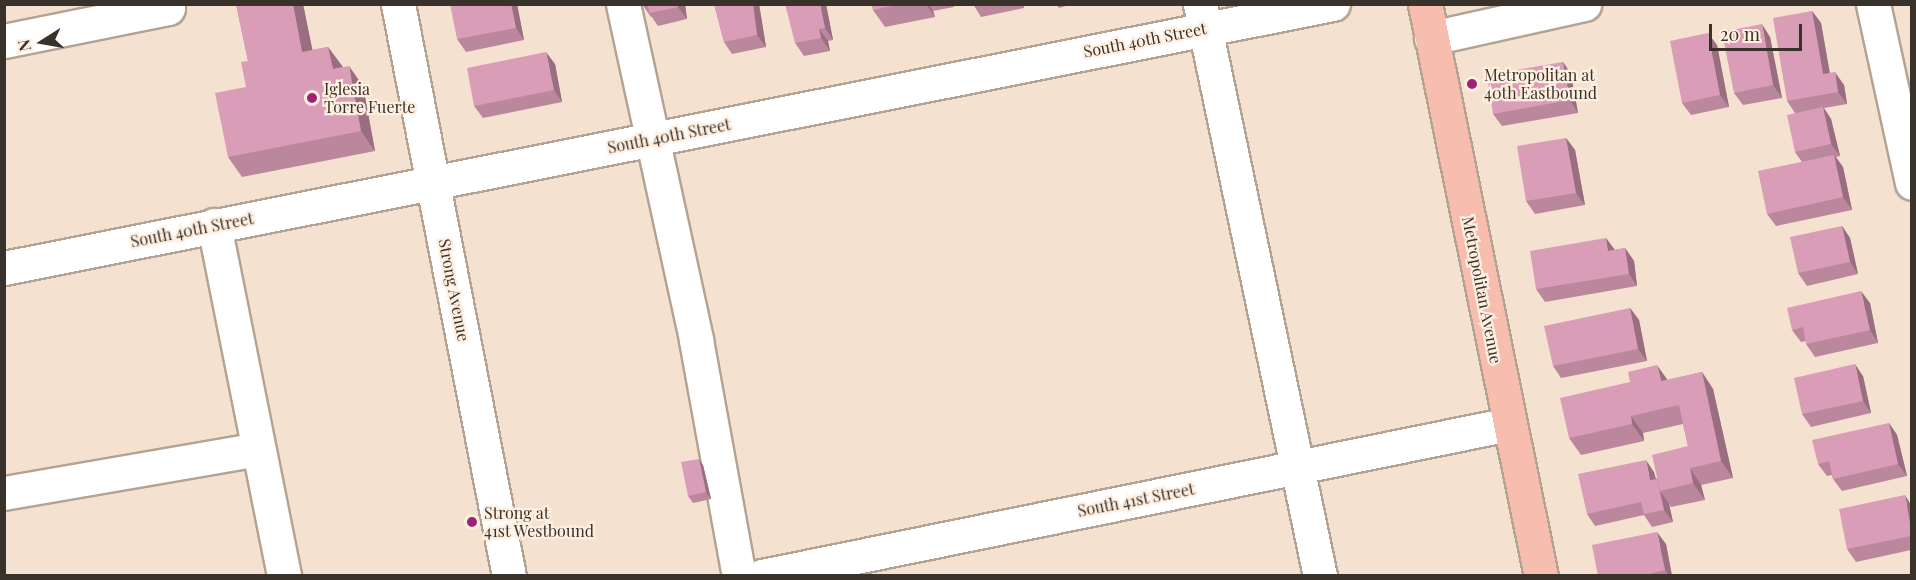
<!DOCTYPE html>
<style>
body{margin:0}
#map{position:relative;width:1916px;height:580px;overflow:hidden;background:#f4e1d0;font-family:"Playfair Display",serif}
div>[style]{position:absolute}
.roads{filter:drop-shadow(2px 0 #b4a292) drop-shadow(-2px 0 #b4a292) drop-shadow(0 2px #b4a292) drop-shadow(0 -2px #b4a292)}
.minor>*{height:33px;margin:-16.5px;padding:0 16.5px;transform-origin:16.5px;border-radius:16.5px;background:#fff}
.major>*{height:33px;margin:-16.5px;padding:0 16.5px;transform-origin:16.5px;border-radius:16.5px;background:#f7beaf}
.wall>*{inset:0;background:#bb879d}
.shaded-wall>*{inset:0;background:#996e80}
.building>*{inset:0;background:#da9db7}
.dots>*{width:16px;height:16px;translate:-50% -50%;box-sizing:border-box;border:3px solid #feefe1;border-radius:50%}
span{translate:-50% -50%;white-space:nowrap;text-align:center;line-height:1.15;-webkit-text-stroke:4.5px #feefe1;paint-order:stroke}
.street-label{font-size:16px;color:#39322b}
.poi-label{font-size:16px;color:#39322b}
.left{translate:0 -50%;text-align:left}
.frame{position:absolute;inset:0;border:6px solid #39322b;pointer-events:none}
.north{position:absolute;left:12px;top:12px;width:60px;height:60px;-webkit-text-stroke:4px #feefe1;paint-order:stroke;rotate:259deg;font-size:16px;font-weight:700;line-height:24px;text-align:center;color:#39322b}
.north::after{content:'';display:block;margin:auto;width:21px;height:27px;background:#39322b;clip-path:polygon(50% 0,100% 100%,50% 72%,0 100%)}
.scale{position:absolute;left:1709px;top:24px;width:93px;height:27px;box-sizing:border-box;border:3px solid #39322b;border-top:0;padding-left:8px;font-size:18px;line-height:21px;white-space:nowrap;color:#39322b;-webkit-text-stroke:4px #feefe1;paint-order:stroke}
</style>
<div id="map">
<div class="roads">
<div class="minor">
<div style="left:398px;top:4px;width:583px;rotate:79.02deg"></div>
<div style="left:623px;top:4px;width:344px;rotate:77.7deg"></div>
<div style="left:696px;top:340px;width:240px;rotate:79.7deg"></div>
<div style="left:1200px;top:4px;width:584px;rotate:78.15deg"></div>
<div style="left:1873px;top:4px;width:183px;rotate:77.7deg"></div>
<div style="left:1431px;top:38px;width:157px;rotate:-12.5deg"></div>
<div style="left:4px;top:41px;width:167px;rotate:-11.4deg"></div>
<div style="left:168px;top:8px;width:4px;rotate:-90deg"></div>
<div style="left:214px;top:225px;width:358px;rotate:78.7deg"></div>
<div style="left:4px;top:268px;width:1355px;rotate:-11.24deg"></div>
<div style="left:4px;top:493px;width:258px;rotate:-9.8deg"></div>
<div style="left:762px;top:576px;width:762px;rotate:-11.5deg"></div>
</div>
<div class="major">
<div style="left:1425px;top:4px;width:584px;rotate:78.54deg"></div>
</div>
</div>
<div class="wall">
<div style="clip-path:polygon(236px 4px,303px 4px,312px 50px,328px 47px,342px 67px,363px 86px,375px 151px,242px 177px,228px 157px,246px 87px,248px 61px)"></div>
<div style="clip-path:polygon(517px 4px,524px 40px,466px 52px,457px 39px)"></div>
<div style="clip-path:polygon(642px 4px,685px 4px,687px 19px,658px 26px,652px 17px,651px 17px)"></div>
<div style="clip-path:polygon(714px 4px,759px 4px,766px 47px,732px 54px,724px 42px)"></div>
<div style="clip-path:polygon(826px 4px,833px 40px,828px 41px,830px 51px,804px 56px,795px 43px)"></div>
<div style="clip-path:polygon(872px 4px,953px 4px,954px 7px,933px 11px,935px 17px,885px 27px,873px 10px)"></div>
<div style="clip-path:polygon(973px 4px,1024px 4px,1024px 8px,981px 17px)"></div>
<div style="clip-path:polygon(1056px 4px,1072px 4px,1059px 8px)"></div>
<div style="clip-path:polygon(1812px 11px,1821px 23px,1830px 73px,1844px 85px,1847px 104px,1824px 108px,1831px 119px,1840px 156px,1836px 157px,1843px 167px,1852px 210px,1776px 226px,1767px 214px,1802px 162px,1795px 152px,1795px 113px,1787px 101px)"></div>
<div style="clip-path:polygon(1770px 37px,1782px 98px,1743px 105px,1734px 93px)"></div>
<div style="clip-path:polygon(1717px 45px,1729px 107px,1691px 115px,1682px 103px)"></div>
<div style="clip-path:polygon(1563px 62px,1571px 74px,1578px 113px,1502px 126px,1493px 114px)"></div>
<div style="clip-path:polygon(555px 64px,562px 102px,483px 118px,474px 106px)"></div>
<div style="clip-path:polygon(1566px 138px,1575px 150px,1585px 205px,1535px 214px,1526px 201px)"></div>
<div style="clip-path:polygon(1842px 226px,1850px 238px,1858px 274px,1807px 286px,1798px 273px)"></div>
<div style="clip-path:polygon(1606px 238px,1614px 250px,1625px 248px,1634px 261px,1637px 286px,1545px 302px,1536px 289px)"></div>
<div style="clip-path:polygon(1870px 303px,1878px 343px,1815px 357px,1806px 344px,1806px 341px,1801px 342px,1792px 330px)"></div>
<div style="clip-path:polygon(1630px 308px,1639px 320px,1647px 361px,1561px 378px,1553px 366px)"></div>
<div style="clip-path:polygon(1702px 372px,1713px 389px,1733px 478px,1701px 485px,1705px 500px,1671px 507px,1669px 504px,1673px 522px,1652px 527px,1644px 515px,1595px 526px,1587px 514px,1654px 472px,1656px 479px,1688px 446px,1683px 424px,1643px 433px,1644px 441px,1581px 455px,1569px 438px,1668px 380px)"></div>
<div style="clip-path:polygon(1863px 376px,1871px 413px,1811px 427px,1802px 414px)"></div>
<div style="clip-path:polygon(1889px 423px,1897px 435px,1907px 476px,1842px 491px,1833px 479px,1832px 475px,1827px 476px,1818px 464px)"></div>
<div style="clip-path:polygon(703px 465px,711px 499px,693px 503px,688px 496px)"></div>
<div style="clip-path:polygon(1911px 505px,1911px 550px,1856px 562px,1847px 549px)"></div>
<div style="clip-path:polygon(1666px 544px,1672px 576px,1598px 576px)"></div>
</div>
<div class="shaded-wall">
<div style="clip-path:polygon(293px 4px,303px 4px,317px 72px,302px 52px)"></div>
<div style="clip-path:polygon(511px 4px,517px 4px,524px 40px,516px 28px)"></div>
<div style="clip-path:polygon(678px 4px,685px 4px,687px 19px,678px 7px)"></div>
<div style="clip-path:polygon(753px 4px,759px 4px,766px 47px,757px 35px)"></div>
<div style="clip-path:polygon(820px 4px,826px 4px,833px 40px,825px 28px)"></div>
<div style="clip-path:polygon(926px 4px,929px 4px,933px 11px,935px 17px)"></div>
<div style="clip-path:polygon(1812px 11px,1821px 23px,1832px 87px,1823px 74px)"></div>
<div style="clip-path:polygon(1762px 24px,1770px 37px,1782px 98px,1773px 85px)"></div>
<div style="clip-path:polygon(819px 29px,828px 41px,830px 51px,821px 38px)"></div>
<div style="clip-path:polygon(1708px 33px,1717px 45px,1729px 107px,1720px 95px)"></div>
<div style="clip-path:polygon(328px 47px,343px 67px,333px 69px)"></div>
<div style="clip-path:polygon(546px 52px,555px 64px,562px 102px,554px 90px)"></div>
<div style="clip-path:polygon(1563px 62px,1571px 74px,1578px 113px,1570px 100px)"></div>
<div style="clip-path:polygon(349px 66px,363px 86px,375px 151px,361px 131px)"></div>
<div style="clip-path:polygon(1835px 72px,1844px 85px,1847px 104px,1838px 92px)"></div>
<div style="clip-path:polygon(1823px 107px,1831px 119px,1840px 156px,1831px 144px)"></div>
<div style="clip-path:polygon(1566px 138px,1575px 150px,1585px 205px,1576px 193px)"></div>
<div style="clip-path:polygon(1834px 155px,1843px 167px,1852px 210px,1843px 197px)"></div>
<div style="clip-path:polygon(1842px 226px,1850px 238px,1858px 274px,1850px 262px)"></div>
<div style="clip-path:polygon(1606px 238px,1615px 250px,1608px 251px)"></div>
<div style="clip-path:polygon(1625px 248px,1634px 261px,1637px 286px,1629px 274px)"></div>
<div style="clip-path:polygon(1861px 291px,1870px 303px,1878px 343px,1870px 330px)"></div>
<div style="clip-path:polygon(1630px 308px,1639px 320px,1647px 361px,1638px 349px)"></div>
<div style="clip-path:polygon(1855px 364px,1863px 376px,1871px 413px,1863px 401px)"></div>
<div style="clip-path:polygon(1657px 365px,1669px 382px,1661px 381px)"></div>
<div style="clip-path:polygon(1702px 372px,1713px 389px,1733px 478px,1721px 461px)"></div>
<div style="clip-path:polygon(1631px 416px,1643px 433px,1644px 441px,1632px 424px)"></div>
<div style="clip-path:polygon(1889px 423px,1897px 435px,1907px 476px,1898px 464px)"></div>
<div style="clip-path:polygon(699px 459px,703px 465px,711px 499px,706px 492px)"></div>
<div style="clip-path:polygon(1646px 460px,1654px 472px,1659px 492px,1650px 480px)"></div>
<div style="clip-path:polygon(1690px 468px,1701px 485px,1705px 500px,1693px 483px)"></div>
<div style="clip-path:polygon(1660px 491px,1669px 504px,1673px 522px,1664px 510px)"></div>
<div style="clip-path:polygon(1905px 495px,1911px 505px,1911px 529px)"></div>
<div style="clip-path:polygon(1657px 532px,1666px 544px,1672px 576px,1669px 576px,1665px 570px)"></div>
</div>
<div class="building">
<div style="clip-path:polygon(236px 4px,293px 4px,302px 52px,328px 47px,333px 69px,349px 66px,361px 131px,228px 157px,215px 93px,246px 87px,241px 62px,248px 61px)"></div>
<div style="clip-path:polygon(450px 4px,511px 4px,516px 28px,457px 39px)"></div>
<div style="clip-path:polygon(647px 4px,678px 4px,678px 7px,650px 13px)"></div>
<div style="clip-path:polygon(714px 4px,753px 4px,757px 35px,724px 42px)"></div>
<div style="clip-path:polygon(785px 4px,820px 4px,825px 28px,819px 29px,821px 38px,795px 43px)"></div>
<div style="clip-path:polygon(872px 4px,902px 4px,873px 10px)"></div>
<div style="clip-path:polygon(1812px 11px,1823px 74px,1835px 72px,1838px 92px,1787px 101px,1773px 18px)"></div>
<div style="clip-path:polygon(1762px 24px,1773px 85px,1734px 93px,1722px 32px)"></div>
<div style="clip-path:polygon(1708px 33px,1720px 95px,1682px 103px,1670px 41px)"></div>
<div style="clip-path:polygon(546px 52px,554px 90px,474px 106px,467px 68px)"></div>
<div style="clip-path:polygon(1563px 62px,1570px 100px,1493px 114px,1487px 75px)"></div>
<div style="clip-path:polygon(1823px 107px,1831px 144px,1795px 152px,1787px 115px)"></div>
<div style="clip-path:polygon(1566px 138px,1576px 193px,1526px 201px,1517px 146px)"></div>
<div style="clip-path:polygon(1834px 155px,1843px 197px,1767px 214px,1758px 171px)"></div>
<div style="clip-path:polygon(1842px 226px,1850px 262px,1798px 273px,1790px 237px)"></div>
<div style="clip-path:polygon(1606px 238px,1608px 251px,1625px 248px,1629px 274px,1536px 289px,1530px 251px)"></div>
<div style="clip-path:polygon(1861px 291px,1870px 330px,1806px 344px,1803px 327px,1792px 330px,1787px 308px)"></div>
<div style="clip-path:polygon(1630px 308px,1638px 349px,1553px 366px,1544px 326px)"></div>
<div style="clip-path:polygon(1855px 364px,1863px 401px,1802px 414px,1794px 378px)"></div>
<div style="clip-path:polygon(1657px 365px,1661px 381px,1702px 372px,1721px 461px,1690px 468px,1693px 483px,1660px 491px,1652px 455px,1688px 446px,1679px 405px,1631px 416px,1632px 424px,1569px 438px,1560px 398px,1630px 382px,1628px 372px)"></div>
<div style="clip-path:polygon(1889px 423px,1898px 464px,1833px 479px,1829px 461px,1818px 464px,1812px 440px)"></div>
<div style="clip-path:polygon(699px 459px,706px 492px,688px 496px,681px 462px)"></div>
<div style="clip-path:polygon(1646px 460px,1650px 480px,1657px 479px,1664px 510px,1644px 514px,1641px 502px,1587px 514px,1578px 474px)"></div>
<div style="clip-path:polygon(1905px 495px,1911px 529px,1911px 536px,1847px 549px,1839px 509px)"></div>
<div style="clip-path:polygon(1657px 532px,1665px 570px,1641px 576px,1598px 576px,1592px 545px)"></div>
</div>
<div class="dots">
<div style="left:1472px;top:84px;background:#9e2176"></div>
<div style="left:312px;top:98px;background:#9e2176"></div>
<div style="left:472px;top:522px;background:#9e2176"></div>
</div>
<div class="street-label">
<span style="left:1145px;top:40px;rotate:-11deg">South 40th Street</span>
<span style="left:669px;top:136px;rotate:-11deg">South 40th Street</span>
<span style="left:192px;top:230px;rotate:-11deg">South 40th Street</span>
<span style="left:454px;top:290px;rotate:79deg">Strong Avenue</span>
<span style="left:1482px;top:290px;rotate:79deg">Metropolitan Avenue</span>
<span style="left:1136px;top:500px;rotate:-11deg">South 41st Street</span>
</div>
<div class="poi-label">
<span class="left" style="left:1484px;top:84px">Metropolitan at<br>40th Eastbound</span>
<span class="left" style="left:324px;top:98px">Iglesia<br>Torre Fuerte</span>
<span class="left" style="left:484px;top:522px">Strong at<br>41st Westbound</span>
</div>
<div class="frame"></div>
<div class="north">N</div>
<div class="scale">20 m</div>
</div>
